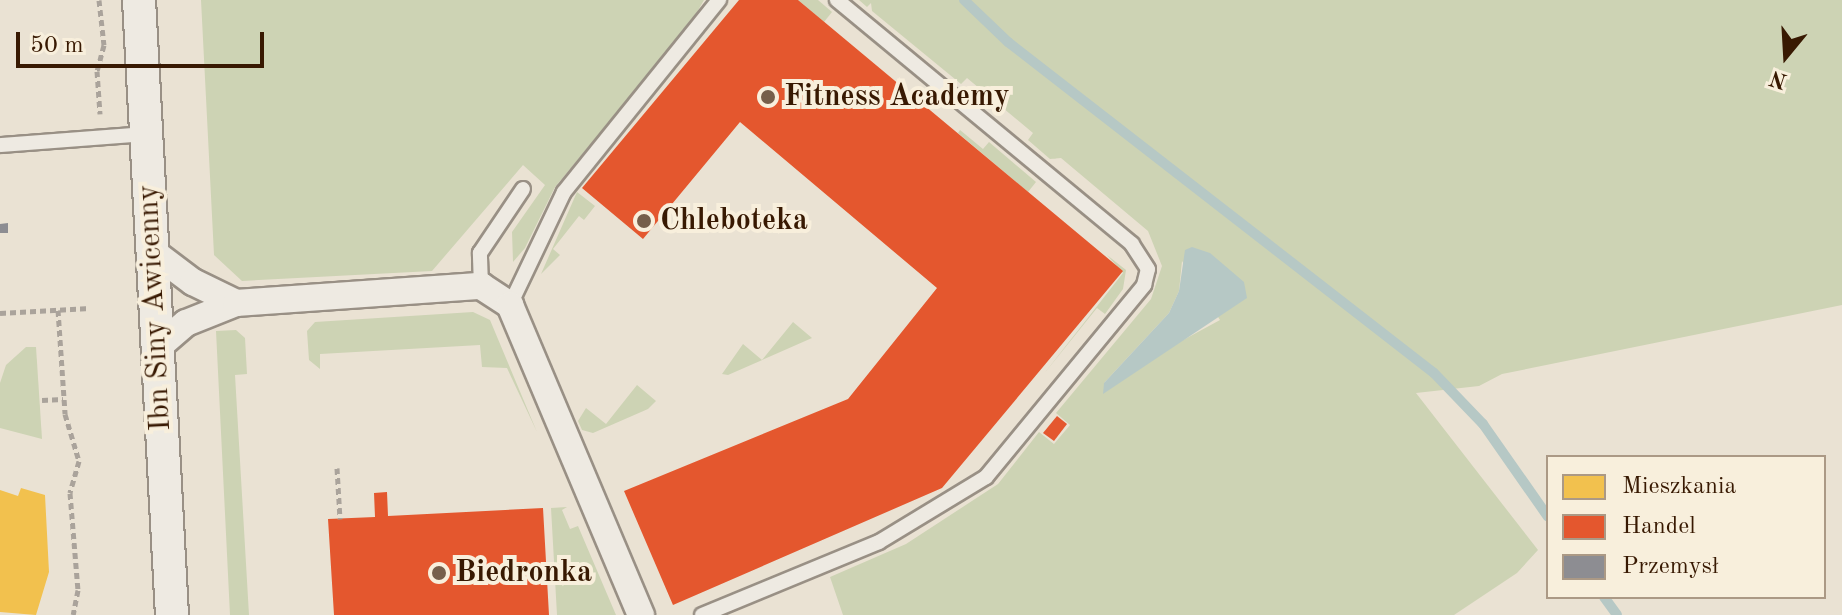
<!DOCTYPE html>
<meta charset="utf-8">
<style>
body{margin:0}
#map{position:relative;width:1842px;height:615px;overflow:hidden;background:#eae2d3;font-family:"Old Standard TT",serif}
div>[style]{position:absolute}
.green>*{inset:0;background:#cdd3b4}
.water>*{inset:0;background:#b6c8c5}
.homes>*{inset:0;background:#f2c14e}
.shops>*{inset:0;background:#e4572e}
.industry>*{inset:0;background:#8d8d92}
.stream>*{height:10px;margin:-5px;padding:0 5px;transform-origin:5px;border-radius:5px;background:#b6c8c5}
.path>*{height:5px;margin-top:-2.5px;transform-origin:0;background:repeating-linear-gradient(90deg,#aaa39b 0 6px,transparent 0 10px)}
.roads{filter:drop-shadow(2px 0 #999085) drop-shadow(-2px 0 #999085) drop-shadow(0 2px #999085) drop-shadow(0 -2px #999085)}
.service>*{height:14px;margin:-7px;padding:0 7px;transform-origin:7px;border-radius:7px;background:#eeeae2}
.minor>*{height:26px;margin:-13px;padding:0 13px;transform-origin:13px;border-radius:13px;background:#eeeae2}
.tertiary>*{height:32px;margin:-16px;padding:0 16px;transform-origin:16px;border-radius:16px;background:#eeeae2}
.dots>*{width:22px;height:22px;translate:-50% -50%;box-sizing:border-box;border:4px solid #f8efdc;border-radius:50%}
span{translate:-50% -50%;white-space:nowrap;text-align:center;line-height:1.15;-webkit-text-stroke:8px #f8efdc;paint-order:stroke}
.poi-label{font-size:30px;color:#381902;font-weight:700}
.left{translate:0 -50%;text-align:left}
.street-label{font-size:30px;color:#381902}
.legend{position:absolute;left:1546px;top:455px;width:280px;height:144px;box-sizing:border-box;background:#f8efdc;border:2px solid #ab9985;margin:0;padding:10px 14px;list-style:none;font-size:24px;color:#381902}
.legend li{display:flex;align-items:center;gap:16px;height:40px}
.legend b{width:40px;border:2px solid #ab9985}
.north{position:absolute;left:1746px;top:16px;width:80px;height:80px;-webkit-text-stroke:6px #f8efdc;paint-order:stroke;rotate:198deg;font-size:22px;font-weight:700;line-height:32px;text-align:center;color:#381902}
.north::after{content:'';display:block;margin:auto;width:28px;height:36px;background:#381902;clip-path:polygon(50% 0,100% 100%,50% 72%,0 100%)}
.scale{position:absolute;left:16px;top:32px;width:248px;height:36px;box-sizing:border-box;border:4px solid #381902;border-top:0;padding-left:10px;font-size:24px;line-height:28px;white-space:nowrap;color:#381902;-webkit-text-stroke:6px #f8efdc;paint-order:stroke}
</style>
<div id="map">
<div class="green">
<div style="clip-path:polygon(201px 0,704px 0,689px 26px,555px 187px,525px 248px,513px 262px,512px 232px,545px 185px,523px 165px,432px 271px,242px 281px,214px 255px)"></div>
<div style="clip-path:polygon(798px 0,818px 0,832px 12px,824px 22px)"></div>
<div style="clip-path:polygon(evenodd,859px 0,1842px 0,1842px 305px,1502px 374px,1479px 386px,1416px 393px,1538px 550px,1517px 573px,1454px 615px,843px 615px,830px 577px,906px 544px,998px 484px,1039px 432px,1054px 444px,1070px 425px,1056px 413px,1151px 299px,1162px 266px,1148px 231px,1061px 158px,1050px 159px,1028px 140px,1033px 133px,967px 78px,961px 84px,872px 11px,871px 3px,867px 7px,859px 0,1182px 261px,1220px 320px,1104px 383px,1169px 313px,1179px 291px,1182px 261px)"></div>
<div style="clip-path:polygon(960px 130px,983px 149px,989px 142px,1036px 182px,1028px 192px,958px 133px)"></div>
<div style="clip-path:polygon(577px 192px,595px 206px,584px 220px,579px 216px,553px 249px,560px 255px,541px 274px)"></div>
<div style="clip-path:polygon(1107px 255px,1126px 270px,1123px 289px,1105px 314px,1097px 308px,1043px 375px,1123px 273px)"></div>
<div style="clip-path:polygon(473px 312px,490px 320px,537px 432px,507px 368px,482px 367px,480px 345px,320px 354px,320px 369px,309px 360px,307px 331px,315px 322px)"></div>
<div style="clip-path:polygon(793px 322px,812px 338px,728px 375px,722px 374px,743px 344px,762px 360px)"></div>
<div style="clip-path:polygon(236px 330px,245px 338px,247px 374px,235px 375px,249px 615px,230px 615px,216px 331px)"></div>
<div style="clip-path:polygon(26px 347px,36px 347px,42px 439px,0 428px,0 383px,6px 365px)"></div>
<div style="clip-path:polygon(637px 385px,656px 401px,648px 409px,593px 433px,582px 430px,578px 421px,586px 408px,606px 424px)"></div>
<div style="clip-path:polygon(567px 507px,562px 510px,570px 529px,578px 526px,616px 615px,557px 615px,551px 508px)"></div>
</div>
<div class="water">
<div style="clip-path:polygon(1192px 247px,1210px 253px,1244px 282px,1247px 298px,1103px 394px,1104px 383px,1169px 313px,1179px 291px,1185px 250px)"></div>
</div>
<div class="homes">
<div style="clip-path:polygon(21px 488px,45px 495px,49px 572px,36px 615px,0 612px,0 490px,18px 496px)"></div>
</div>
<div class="shops">
<div style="clip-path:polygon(739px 0,798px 0,1123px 271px,942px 488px,673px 605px,624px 491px,848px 399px,937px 288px,740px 122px,643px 239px,582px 188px)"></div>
<div style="clip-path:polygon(1057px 416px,1067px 424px,1054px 441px,1043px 433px)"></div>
<div style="clip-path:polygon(387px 492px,388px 516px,543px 508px,549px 615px,334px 615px,328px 519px,375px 517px,374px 493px)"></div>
</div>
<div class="industry">
<div style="clip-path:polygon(8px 223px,8px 233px,0 233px,0 224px)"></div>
</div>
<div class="stream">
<div style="left:964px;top:0;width:61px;rotate:43.7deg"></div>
<div style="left:1008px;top:42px;width:539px;rotate:37.85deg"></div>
<div style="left:1434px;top:373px;width:71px;rotate:46.1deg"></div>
<div style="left:1483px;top:424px;width:113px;rotate:55deg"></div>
<div style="left:1604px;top:597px;width:22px;rotate:54deg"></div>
</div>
<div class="path">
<div style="left:99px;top:0;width:45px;rotate:83.7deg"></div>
<div style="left:104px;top:45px;width:27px;rotate:105deg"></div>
<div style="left:97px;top:71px;width:43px;rotate:86deg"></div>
<div style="left:58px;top:310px;width:104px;rotate:86.1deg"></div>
<div style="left:65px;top:414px;width:49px;rotate:73.4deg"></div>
<div style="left:79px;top:461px;width:33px;rotate:106deg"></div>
<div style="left:70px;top:493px;width:97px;rotate:85.3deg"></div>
<div style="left:78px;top:590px;width:25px;rotate:101deg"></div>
<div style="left:0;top:313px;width:90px;rotate:-3.2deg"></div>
<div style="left:42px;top:400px;width:21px;rotate:-3deg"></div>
<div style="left:337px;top:468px;width:51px;rotate:86.6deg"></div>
</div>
<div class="roads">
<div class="service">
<div style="left:0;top:145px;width:146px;rotate:-4.3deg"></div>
<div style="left:481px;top:286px;width:33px;rotate:-92deg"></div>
<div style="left:480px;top:253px;width:77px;rotate:-56.1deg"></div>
<div style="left:510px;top:305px;width:125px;rotate:-64.5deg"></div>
<div style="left:564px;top:192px;width:247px;rotate:-51.1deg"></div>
<div style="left:702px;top:615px;width:191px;rotate:-22.4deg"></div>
<div style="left:879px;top:542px;width:125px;rotate:-31.3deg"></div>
<div style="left:986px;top:477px;width:249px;rotate:-50.5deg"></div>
<div style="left:1144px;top:285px;width:16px;rotate:-76deg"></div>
<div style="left:1148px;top:269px;width:30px;rotate:-123deg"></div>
<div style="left:1132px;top:244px;width:383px;rotate:-140.4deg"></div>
</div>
<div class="minor">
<div style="left:153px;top:252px;width:50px;rotate:36.9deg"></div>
<div style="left:193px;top:282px;width:48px;rotate:26deg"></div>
<div style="left:157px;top:348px;width:38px;rotate:-41deg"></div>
<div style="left:186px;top:323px;width:54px;rotate:-21.8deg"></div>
<div style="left:236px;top:303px;width:246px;rotate:-4deg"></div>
<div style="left:481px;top:286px;width:35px;rotate:33deg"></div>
<div style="left:510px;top:305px;width:337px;rotate:67.1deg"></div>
</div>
<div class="tertiary">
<div style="left:139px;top:0;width:616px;rotate:86.93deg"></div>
</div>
</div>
<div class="dots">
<div style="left:768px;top:97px;background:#765f4b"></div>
<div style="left:644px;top:221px;background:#765f4b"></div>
<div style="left:439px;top:573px;background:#765f4b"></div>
</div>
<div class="poi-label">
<span class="left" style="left:784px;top:97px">Fitness Academy</span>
<span class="left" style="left:660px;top:221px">Chleboteka</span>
<span class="left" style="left:455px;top:573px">Biedronka</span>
</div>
<div class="street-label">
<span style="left:155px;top:308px;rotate:-93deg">Ibn Siny Awicenny</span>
</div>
<ul class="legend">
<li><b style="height:22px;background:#f2c14e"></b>Mieszkania</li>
<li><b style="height:22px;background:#e4572e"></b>Handel</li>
<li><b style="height:22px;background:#8d8d92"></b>Przemysł</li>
</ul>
<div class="north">N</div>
<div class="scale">50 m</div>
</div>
